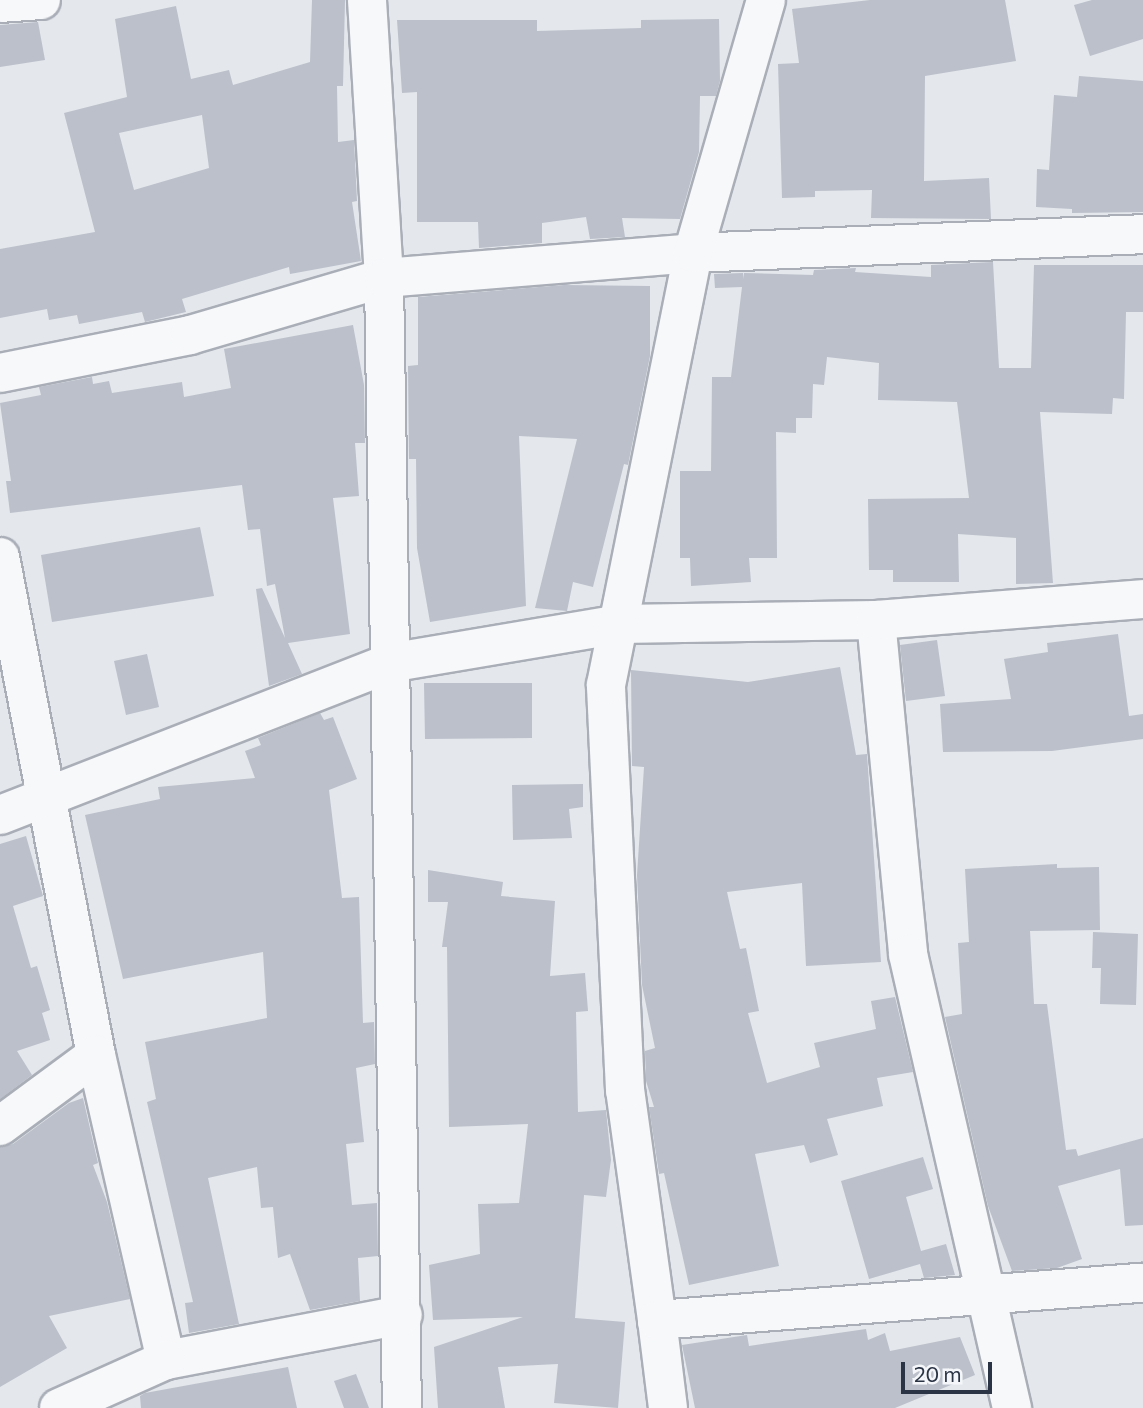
<!DOCTYPE html>
<style>
body{margin:0}
#map{position:relative;width:1143px;height:1408px;overflow:hidden;background:#e4e7ec;font-family:Commissioner,sans-serif}
div>[style]{position:absolute}
.building>*{inset:0;background:#bbc0ca}
.roads{filter:drop-shadow(2px 0 #a9aeb7) drop-shadow(-2px 0 #a9aeb7) drop-shadow(0 2px #a9aeb7) drop-shadow(0 -2px #a9aeb7)}
.minor>*{height:38px;margin:-19px;padding:0 19px;transform-origin:19px;border-radius:19px;background:#f7f8fa}
span{translate:-50% -50%;white-space:nowrap;text-align:center;line-height:1.15;-webkit-text-stroke:7px #f4f6f9;paint-order:stroke}
.scale{position:absolute;left:901px;top:1362px;width:91px;height:32px;box-sizing:border-box;border:4px solid #2b3445;border-top:0;padding-left:9px;font-size:21px;line-height:24px;white-space:nowrap;color:#2b3445;-webkit-text-stroke:5px #f4f6f9;paint-order:stroke}
</style>
<div id="map">
<div class="building">
<div style="clip-path:polygon(evenodd,312px 0,345px 0,343px 86px,337px 86px,338px 142px,354px 140px,357px 201px,352px 202px,361px 261px,290px 274px,289px 267px,182px 299px,186px 312px,145px 322px,142px 312px,79px 324px,77px 315px,49px 320px,47px 309px,0 318px,0 249px,95px 232px,64px 113px,127px 97px,115px 19px,176px 6px,191px 79px,229px 70px,233px 85px,310px 62px,312px 0,202px 115px,209px 168px,134px 190px,119px 133px,202px 115px)"></div>
<div style="clip-path:polygon(870px 0,1005px 0,1016px 61px,925px 76px,924px 181px,989px 178px,991px 219px,871px 218px,872px 190px,815px 191px,815px 197px,782px 198px,778px 64px,799px 63px,792px 9px)"></div>
<div style="clip-path:polygon(1092px 0,1143px 0,1143px 39px,1090px 56px,1074px 5px)"></div>
<div style="clip-path:polygon(719px 19px,720px 81px,716px 96px,700px 96px,699px 152px,680px 219px,622px 218px,625px 237px,590px 239px,586px 217px,542px 223px,542px 243px,479px 248px,478px 222px,417px 222px,417px 92px,402px 93px,397px 20px,537px 20px,537px 31px,641px 28px,641px 20px)"></div>
<div style="clip-path:polygon(38px 22px,45px 60px,0 67px,0 25px)"></div>
<div style="clip-path:polygon(1079px 76px,1143px 81px,1143px 212px,1072px 213px,1072px 209px,1036px 207px,1037px 169px,1049px 170px,1054px 95px,1077px 97px)"></div>
<div style="clip-path:polygon(993px 262px,999px 368px,1031px 368px,1034px 265px,1143px 265px,1143px 312px,1126px 312px,1124px 399px,1113px 398px,1112px 414px,1040px 412px,1053px 583px,1016px 584px,1016px 538px,958px 534px,959px 582px,893px 582px,893px 570px,869px 570px,868px 499px,969px 498px,957px 402px,878px 400px,879px 363px,827px 357px,824px 385px,813px 384px,812px 418px,796px 418px,796px 433px,776px 432px,777px 558px,749px 558px,751px 582px,691px 586px,690px 558px,680px 558px,680px 471px,711px 471px,712px 377px,731px 377px,742px 287px,715px 288px,714px 274px,743px 273px,743px 279px,744px 273px,813px 275px,814px 270px,856px 268px,855px 272px,931px 277px,931px 265px)"></div>
<div style="clip-path:polygon(564px 285px,650px 286px,650px 356px,628px 465px,624px 464px,593px 587px,573px 582px,567px 611px,535px 608px,577px 439px,519px 436px,526px 606px,430px 622px,417px 548px,416px 459px,409px 459px,408px 366px,418px 365px,418px 297px)"></div>
<div style="clip-path:polygon(353px 325px,364px 385px,365px 443px,355px 443px,359px 496px,333px 498px,350px 634px,288px 643px,302px 674px,269px 686px,256px 589px,262px 588px,285px 638px,275px 584px,267px 586px,260px 529px,248px 530px,242px 485px,10px 513px,6px 481px,11px 481px,0 403px,41px 395px,39px 387px,92px 377px,93px 384px,109px 381px,112px 393px,182px 382px,184px 397px,231px 388px,224px 349px)"></div>
<div style="clip-path:polygon(200px 527px,214px 596px,52px 622px,41px 555px)"></div>
<div style="clip-path:polygon(1118px 634px,1129px 716px,1143px 714px,1143px 739px,1052px 751px,943px 752px,940px 704px,1011px 699px,1004px 659px,1048px 652px,1047px 643px)"></div>
<div style="clip-path:polygon(937px 640px,945px 696px,906px 701px,900px 645px)"></div>
<div style="clip-path:polygon(147px 654px,159px 707px,126px 715px,114px 661px)"></div>
<div style="clip-path:polygon(840px 667px,856px 755px,867px 754px,881px 962px,806px 966px,802px 883px,727px 892px,740px 949px,746px 948px,759px 1011px,748px 1013px,767px 1083px,820px 1067px,814px 1043px,876px 1029px,871px 1001px,895px 997px,913px 1072px,877px 1078px,883px 1106px,827px 1119px,838px 1155px,810px 1163px,804px 1145px,755px 1154px,779px 1266px,689px 1285px,664px 1173px,659px 1174px,649px 1107px,654px 1107px,646px 1081px,645px 1051px,655px 1048px,642px 985px,637px 875px,644px 767px,632px 766px,631px 670px,748px 682px)"></div>
<div style="clip-path:polygon(424px 683px,532px 683px,532px 738px,425px 739px)"></div>
<div style="clip-path:polygon(320px 713px,324px 720px,333px 717px,357px 779px,329px 790px,342px 898px,359px 897px,363px 1023px,374px 1022px,375px 1064px,356px 1068px,364px 1142px,346px 1144px,352px 1205px,377px 1203px,378px 1256px,358px 1258px,360px 1301px,310px 1310px,290px 1254px,278px 1258px,273px 1207px,261px 1208px,257px 1167px,208px 1178px,239px 1324px,189px 1333px,185px 1303px,193px 1302px,147px 1102px,156px 1099px,145px 1042px,267px 1018px,263px 952px,123px 979px,85px 815px,160px 799px,158px 787px,255px 778px,245px 751px,261px 745px,258px 738px)"></div>
<div style="clip-path:polygon(583px 784px,583px 807px,569px 809px,572px 838px,513px 840px,512px 785px)"></div>
<div style="clip-path:polygon(26px 836px,43px 896px,13px 906px,31px 968px,37px 966px,50px 1010px,42px 1013px,50px 1040px,17px 1051px,32px 1075px,0 1099px,0 844px)"></div>
<div style="clip-path:polygon(1057px 864px,1057px 868px,1099px 867px,1100px 930px,1030px 931px,1034px 1004px,1047px 1004px,1066px 1150px,1076px 1149px,1078px 1156px,1143px 1138px,1143px 1225px,1125px 1226px,1120px 1169px,1058px 1186px,1082px 1259px,1057px 1268px,1012px 1271px,988px 1206px,945px 1017px,962px 1014px,958px 943px,969px 942px,965px 869px)"></div>
<div style="clip-path:polygon(428px 870px,503px 882px,501px 896px,555px 901px,550px 976px,585px 973px,588px 1011px,576px 1012px,578px 1112px,606px 1110px,611px 1160px,606px 1197px,584px 1195px,575px 1318px,625px 1322px,618px 1408px,554px 1403px,558px 1364px,498px 1367px,505px 1408px,438px 1408px,434px 1347px,523px 1317px,433px 1320px,429px 1265px,480px 1254px,478px 1204px,519px 1203px,528px 1124px,449px 1127px,447px 947px,442px 947px,448px 902px,428px 902px)"></div>
<div style="clip-path:polygon(1093px 932px,1138px 934px,1136px 1005px,1100px 1004px,1101px 968px,1092px 968px)"></div>
<div style="clip-path:polygon(83px 1098px,98px 1163px,93px 1165px,107px 1202px,130px 1299px,49px 1316px,67px 1348px,0 1387px,0 1147px,13px 1144px,69px 1103px)"></div>
<div style="clip-path:polygon(923px 1157px,933px 1189px,906px 1197px,921px 1251px,946px 1244px,955px 1275px,924px 1278px,920px 1264px,869px 1279px,841px 1181px)"></div>
<div style="clip-path:polygon(866px 1329px,868px 1340px,885px 1333px,890px 1351px,960px 1337px,975px 1375px,895px 1408px,695px 1408px,682px 1345px,747px 1335px,749px 1346px)"></div>
<div style="clip-path:polygon(288px 1367px,297px 1408px,141px 1408px,140px 1396px,145px 1393px)"></div>
<div style="clip-path:polygon(356px 1374px,369px 1408px,344px 1408px,334px 1381px)"></div>
</div>
<div class="roads">
<div class="minor">
<div style="left:367px;top:0;width:279px;rotate:86.5deg"></div>
<div style="left:384px;top:278px;width:1130px;rotate:89.09deg"></div>
<div style="left:0;top:3px;width:41px;rotate:-4.2deg"></div>
<div style="left:0;top:373px;width:194px;rotate:-11.3deg"></div>
<div style="left:190px;top:335px;width:202px;rotate:-16.4deg"></div>
<div style="left:384px;top:278px;width:310px;rotate:-4.6deg"></div>
<div style="left:693px;top:253px;width:450px;rotate:-2.4deg"></div>
<div style="left:0;top:557px;width:507px;rotate:79.09deg"></div>
<div style="left:96px;top:1055px;width:313px;rotate:77.1deg"></div>
<div style="left:166px;top:1360px;width:241px;rotate:-10.8deg"></div>
<div style="left:876px;top:620px;width:336px;rotate:84.5deg"></div>
<div style="left:908px;top:954px;width:466px;rotate:77.1deg"></div>
<div style="left:0;top:815px;width:418px;rotate:-21.3deg"></div>
<div style="left:389px;top:663px;width:233px;rotate:-9.6deg"></div>
<div style="left:619px;top:624px;width:257px;rotate:-0.9deg"></div>
<div style="left:876px;top:620px;width:268px;rotate:-4.5deg"></div>
<div style="left:0;top:1126px;width:119px;rotate:-36.5deg"></div>
<div style="left:657px;top:1320px;width:232px;rotate:-97.9deg"></div>
<div style="left:625px;top:1090px;width:405px;rotate:-92.7deg"></div>
<div style="left:606px;top:685px;width:441px;rotate:-78.6deg"></div>
<div style="left:693px;top:253px;width:263px;rotate:-73.9deg"></div>
<div style="left:59px;top:1408px;width:117px;rotate:-24.2deg"></div>
<div style="left:668px;top:1408px;width:89px;rotate:-97.1deg"></div>
<div style="left:657px;top:1320px;width:487px;rotate:-4.4deg"></div>
</div>
</div>
<div class="scale">20 m</div>
</div>
